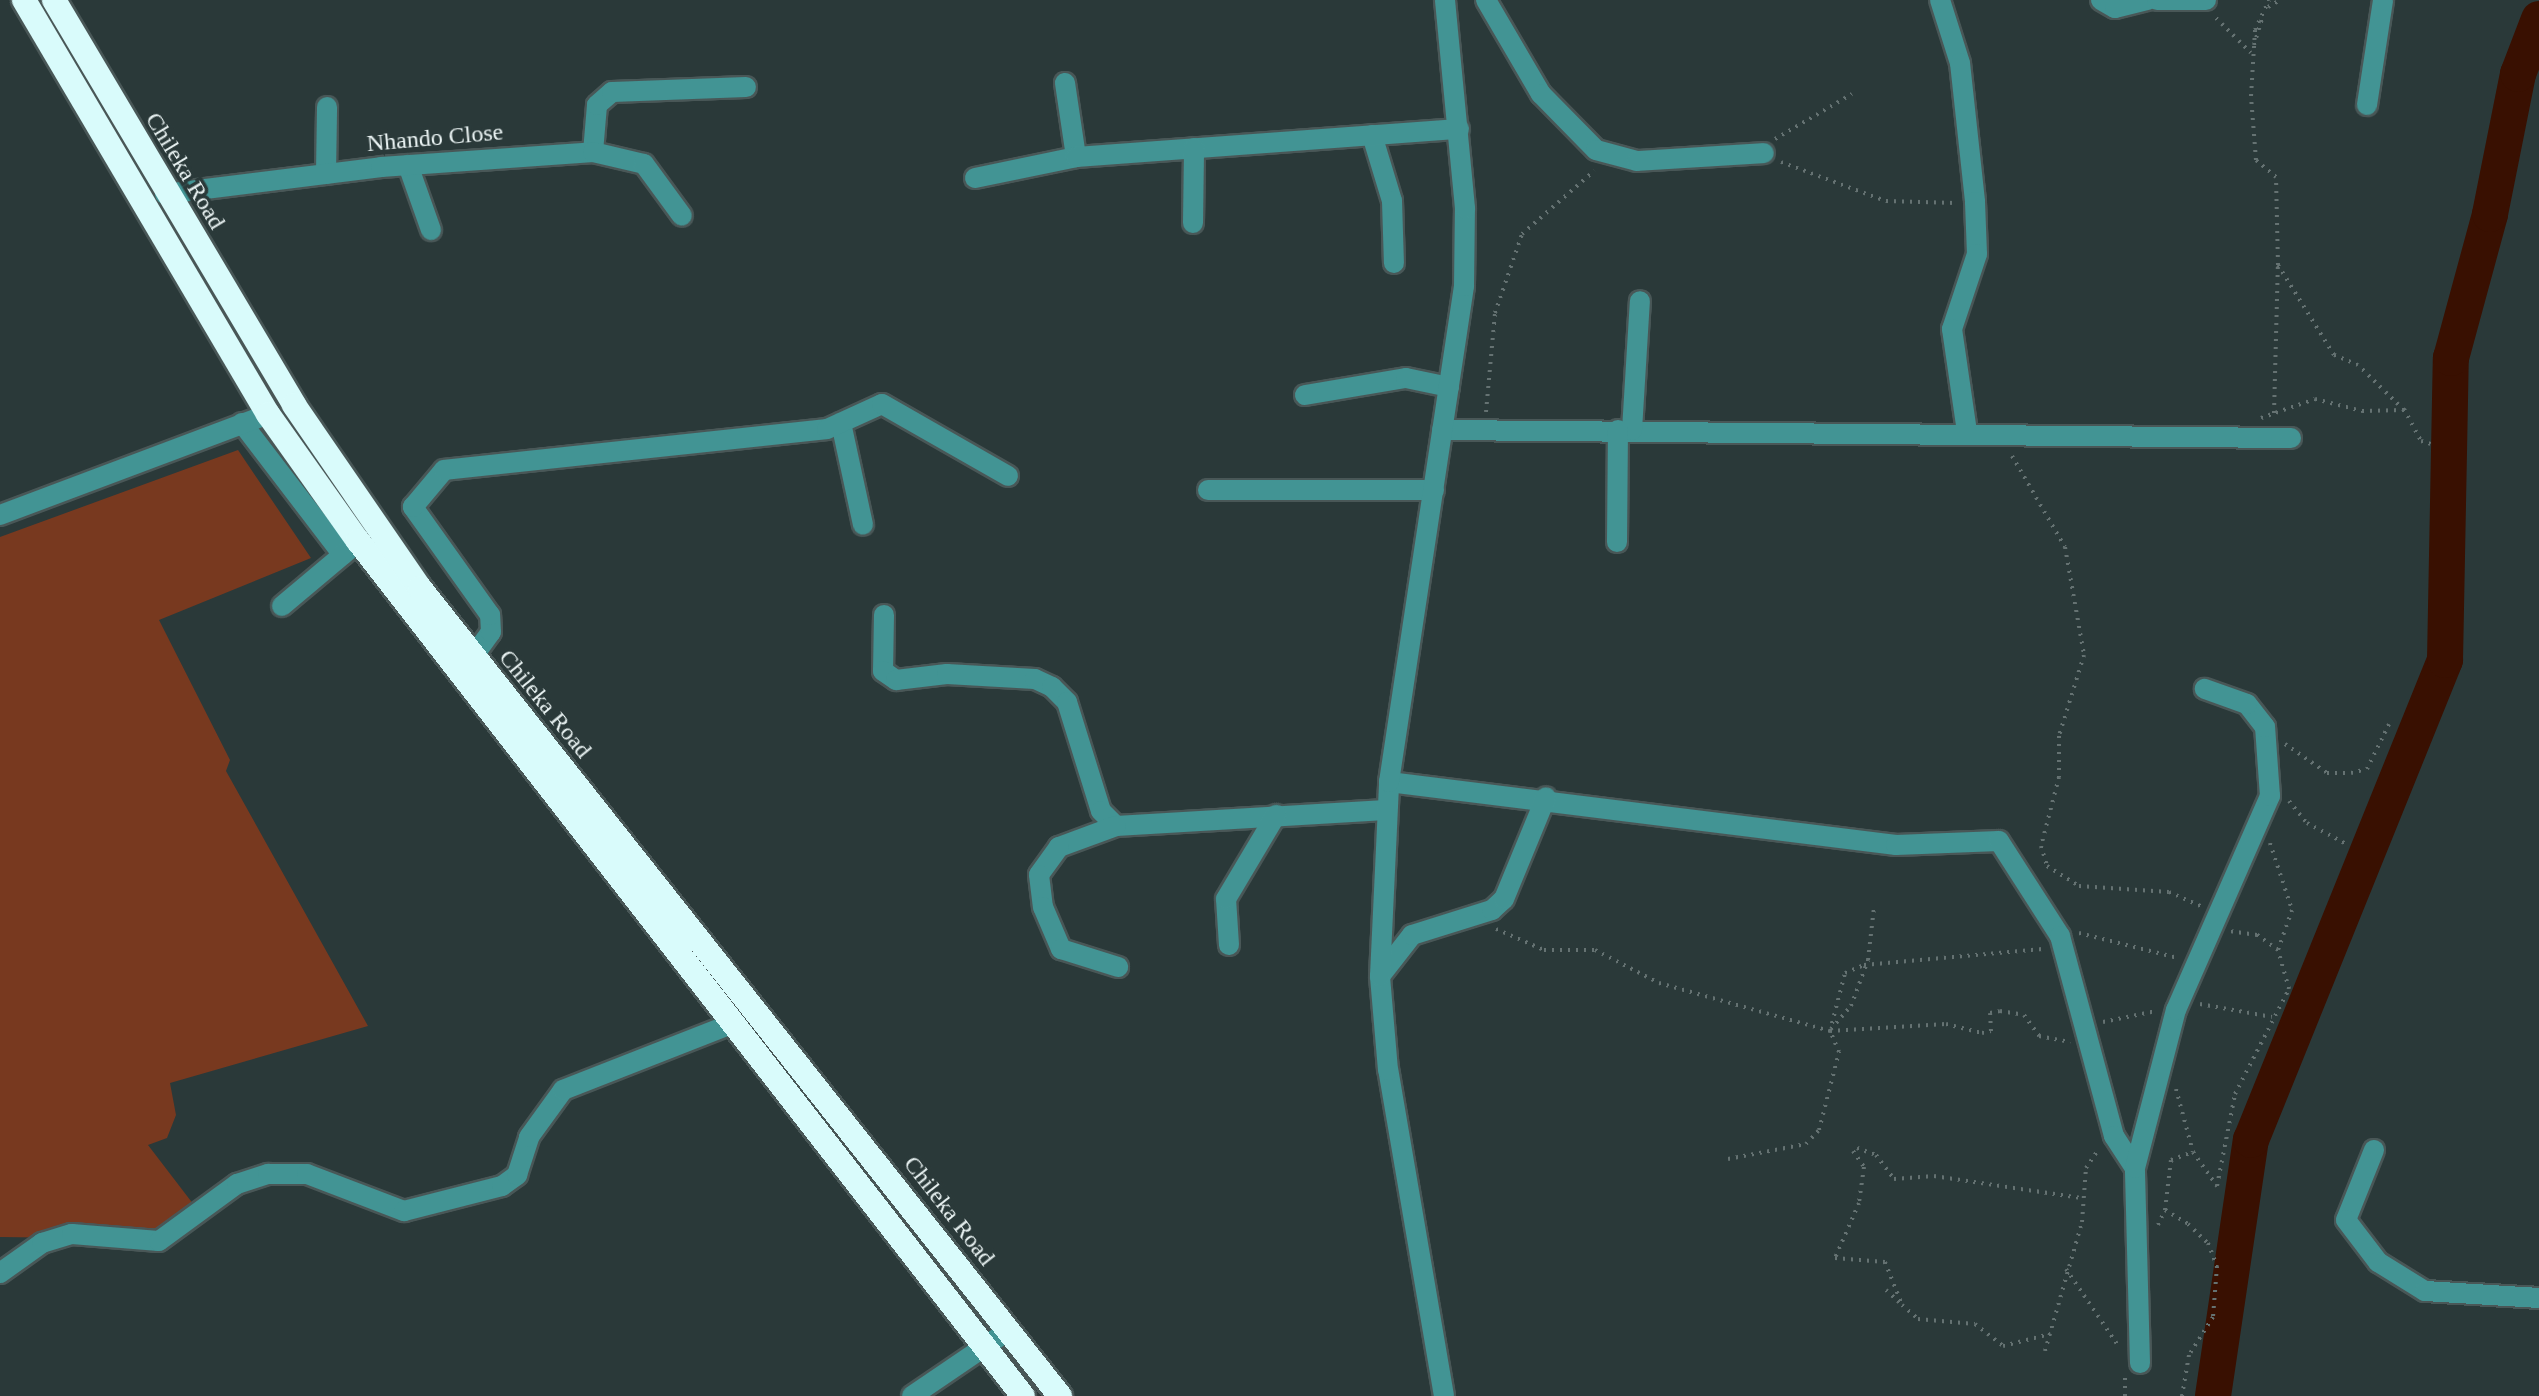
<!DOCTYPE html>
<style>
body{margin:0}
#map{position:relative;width:2539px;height:1396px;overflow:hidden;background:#2a3939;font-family:"Times New Roman",serif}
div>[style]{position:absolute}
.green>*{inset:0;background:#78391f}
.river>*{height:36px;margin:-18px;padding:0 18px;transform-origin:18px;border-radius:18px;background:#391001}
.path>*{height:4px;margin-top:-2px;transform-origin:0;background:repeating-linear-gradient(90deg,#657272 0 2px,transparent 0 8px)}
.roads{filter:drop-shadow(2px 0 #495757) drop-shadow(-2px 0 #495757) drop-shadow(0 2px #495757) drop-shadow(0 -2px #495757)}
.minor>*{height:20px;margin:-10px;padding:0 10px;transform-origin:10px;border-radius:10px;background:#429494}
.highway>*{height:24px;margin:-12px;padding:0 12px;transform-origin:12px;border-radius:12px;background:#d9fbfb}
span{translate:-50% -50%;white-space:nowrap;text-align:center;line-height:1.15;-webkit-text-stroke:7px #2a3939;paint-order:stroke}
.street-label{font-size:24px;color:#ecf5f5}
</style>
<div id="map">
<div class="green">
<div style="clip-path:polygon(238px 450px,311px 558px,159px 620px,230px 760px,226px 771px,368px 1026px,170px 1083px,176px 1115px,167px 1138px,148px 1145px,197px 1209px,155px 1239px,0 1237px,0 537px)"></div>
</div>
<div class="river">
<div style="left:2213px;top:1396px;width:259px;rotate:-81.6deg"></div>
<div style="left:2251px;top:1140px;width:518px;rotate:-67.99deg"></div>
<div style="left:2445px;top:660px;width:302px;rotate:-88.9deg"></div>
<div style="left:2451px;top:358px;width:149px;rotate:-74.8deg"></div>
<div style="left:2490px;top:214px;width:143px;rotate:-78.7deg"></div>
<div style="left:2518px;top:74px;width:59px;rotate:-69.1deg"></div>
</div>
<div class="path">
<div style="left:2268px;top:7px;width:14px;rotate:-30deg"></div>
<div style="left:2216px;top:18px;width:49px;rotate:45deg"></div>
<div style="left:2254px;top:45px;width:27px;rotate:-73deg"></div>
<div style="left:1775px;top:139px;width:89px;rotate:-30.3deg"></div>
<div style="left:1781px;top:162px;width:112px;rotate:20.4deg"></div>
<div style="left:1886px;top:201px;width:70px;rotate:1.6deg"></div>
<div style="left:2404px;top:409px;width:36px;rotate:62deg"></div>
<div style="left:2421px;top:441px;width:10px;rotate:17deg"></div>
<div style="left:1486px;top:412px;width:99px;rotate:-84.8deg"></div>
<div style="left:1495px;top:313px;width:83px;rotate:-71.1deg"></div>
<div style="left:1522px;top:234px;width:96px;rotate:-41.2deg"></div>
<div style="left:2274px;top:413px;width:148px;rotate:-88.5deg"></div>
<div style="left:2261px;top:418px;width:57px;rotate:-19.4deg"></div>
<div style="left:2315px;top:399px;width:49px;rotate:14.3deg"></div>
<div style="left:2362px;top:411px;width:42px;rotate:-1.4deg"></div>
<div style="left:2404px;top:410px;width:64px;rotate:-135.6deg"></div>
<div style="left:2358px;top:365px;width:26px;rotate:-157deg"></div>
<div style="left:2334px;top:355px;width:106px;rotate:-121.9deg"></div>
<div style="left:2278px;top:265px;width:88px;rotate:-91.3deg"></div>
<div style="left:2276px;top:177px;width:26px;rotate:-140deg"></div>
<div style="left:2256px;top:160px;width:64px;rotate:-94.5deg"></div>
<div style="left:2251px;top:96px;width:66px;rotate:-86.5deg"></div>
<div style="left:2255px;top:30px;width:33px;rotate:-65deg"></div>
<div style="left:2012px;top:456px;width:105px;rotate:59.8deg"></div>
<div style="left:2065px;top:547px;width:110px;rotate:80deg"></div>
<div style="left:2084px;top:655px;width:85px;rotate:107.2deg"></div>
<div style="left:2059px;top:736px;width:41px;rotate:90deg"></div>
<div style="left:2059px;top:777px;width:71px;rotate:104.6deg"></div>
<div style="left:2041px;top:846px;width:21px;rotate:73deg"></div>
<div style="left:2047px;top:866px;width:38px;rotate:32deg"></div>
<div style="left:2079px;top:886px;width:90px;rotate:3.8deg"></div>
<div style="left:2169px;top:892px;width:36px;rotate:24deg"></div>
<div style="left:2285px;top:744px;width:51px;rotate:34.6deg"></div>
<div style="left:2327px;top:773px;width:24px"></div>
<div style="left:2351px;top:773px;width:16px;rotate:-14deg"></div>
<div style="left:2367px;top:769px;width:50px;rotate:-63.9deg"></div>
<div style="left:2289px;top:801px;width:28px;rotate:51deg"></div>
<div style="left:2307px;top:823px;width:44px;rotate:28.3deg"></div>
<div style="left:2270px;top:843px;width:71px;rotate:71.8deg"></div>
<div style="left:2292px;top:910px;width:42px;rotate:109.3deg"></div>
<div style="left:1496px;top:929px;width:52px;rotate:23.6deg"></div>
<div style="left:1544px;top:950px;width:51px"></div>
<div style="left:1595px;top:950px;width:72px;rotate:27.3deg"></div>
<div style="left:1659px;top:983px;width:178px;rotate:15.7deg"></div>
<div style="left:1830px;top:1031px;width:116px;rotate:-3.5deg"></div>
<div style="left:1946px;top:1024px;width:37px;rotate:14deg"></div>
<div style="left:1982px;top:1033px;width:9px;rotate:-13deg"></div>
<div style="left:1991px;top:1031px;width:18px;rotate:-93deg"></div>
<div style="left:1990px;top:1013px;width:10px;rotate:-11deg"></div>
<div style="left:2000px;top:1011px;width:24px;rotate:9deg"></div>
<div style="left:2024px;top:1015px;width:26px;rotate:54deg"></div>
<div style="left:2039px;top:1036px;width:32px;rotate:11deg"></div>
<div style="left:2079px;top:933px;width:102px;rotate:14.2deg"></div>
<div style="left:2200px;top:1004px;width:73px;rotate:10.2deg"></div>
<div style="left:2103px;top:1022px;width:54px;rotate:-11.7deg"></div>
<div style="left:1831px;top:1029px;width:30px;rotate:-49deg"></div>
<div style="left:1851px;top:1006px;width:49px;rotate:-69.7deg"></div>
<div style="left:1868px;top:960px;width:53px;rotate:-83.5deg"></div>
<div style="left:2176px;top:1089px;width:65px;rotate:74.9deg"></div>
<div style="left:1857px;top:1148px;width:20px;rotate:20deg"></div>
<div style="left:1876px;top:1155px;width:30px;rotate:53deg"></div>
<div style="left:1894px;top:1179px;width:40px;rotate:-4.3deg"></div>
<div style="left:1934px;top:1176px;width:149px;rotate:8.5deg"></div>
<div style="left:1853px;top:1151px;width:19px;rotate:55deg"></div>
<div style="left:1864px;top:1167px;width:36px;rotate:98deg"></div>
<div style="left:1859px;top:1203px;width:60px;rotate:113.6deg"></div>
<div style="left:1835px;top:1258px;width:50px;rotate:4.6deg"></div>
<div style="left:1885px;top:1262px;width:46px;rotate:68.4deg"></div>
<div style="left:1902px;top:1305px;width:21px;rotate:41deg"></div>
<div style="left:1918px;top:1319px;width:57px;rotate:5deg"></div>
<div style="left:1975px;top:1324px;width:36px;rotate:38deg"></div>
<div style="left:2003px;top:1346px;width:49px;rotate:-14.3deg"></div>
<div style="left:1728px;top:1159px;width:79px;rotate:-10.9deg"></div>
<div style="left:1806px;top:1144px;width:19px;rotate:-47deg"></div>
<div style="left:1819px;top:1130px;width:81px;rotate:-75.6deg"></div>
<div style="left:1839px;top:1052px;width:23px;rotate:-113deg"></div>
<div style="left:1830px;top:1031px;width:60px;rotate:-75.5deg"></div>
<div style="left:1845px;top:973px;width:21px;rotate:-23deg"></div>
<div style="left:1864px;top:965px;width:182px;rotate:-5.1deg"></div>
<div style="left:2165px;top:1210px;width:50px;rotate:-83.2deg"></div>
<div style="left:2171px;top:1160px;width:23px;rotate:-20deg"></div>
<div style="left:2193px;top:1152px;width:42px;rotate:54.8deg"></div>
<div style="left:2217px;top:1186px;width:94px;rotate:-78.9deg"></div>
<div style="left:2235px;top:1094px;width:118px;rotate:-62.8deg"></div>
<div style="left:2289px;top:989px;width:41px;rotate:-105.8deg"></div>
<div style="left:2278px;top:950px;width:26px;rotate:-144deg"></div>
<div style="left:2257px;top:935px;width:28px;rotate:-172deg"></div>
<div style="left:2158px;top:1225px;width:17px;rotate:-65deg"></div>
<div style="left:2165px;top:1210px;width:27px;rotate:31deg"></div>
<div style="left:2188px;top:1224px;width:28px;rotate:44deg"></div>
<div style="left:2208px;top:1243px;width:25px;rotate:69deg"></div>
<div style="left:2217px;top:1266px;width:51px;rotate:94.5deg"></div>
<div style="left:2213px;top:1317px;width:45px;rotate:122.3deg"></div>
<div style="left:2189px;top:1355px;width:42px;rotate:99.7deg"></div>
<div style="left:2066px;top:1269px;width:94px;rotate:55.8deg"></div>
<div style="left:1886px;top:1290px;width:22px;rotate:43deg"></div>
<div style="left:2045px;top:1351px;width:134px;rotate:-74deg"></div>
<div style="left:2082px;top:1222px;width:54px;rotate:-85.8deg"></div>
<div style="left:2086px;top:1168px;width:23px;rotate:-56deg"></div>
<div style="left:2125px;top:1396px;width:21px;rotate:-90deg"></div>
</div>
<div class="roads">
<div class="minor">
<div style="left:1486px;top:0;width:109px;rotate:59.7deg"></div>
<div style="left:1541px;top:94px;width:78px;rotate:45.5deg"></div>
<div style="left:1596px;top:150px;width:42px;rotate:15deg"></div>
<div style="left:1637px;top:161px;width:127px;rotate:-3.6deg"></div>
<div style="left:1940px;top:0;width:66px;rotate:72.4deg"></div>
<div style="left:1960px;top:63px;width:140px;rotate:83.8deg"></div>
<div style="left:1975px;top:202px;width:52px;rotate:87.8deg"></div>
<div style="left:1977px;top:254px;width:79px;rotate:108.4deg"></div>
<div style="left:1952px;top:329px;width:104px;rotate:81.7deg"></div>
<div style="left:2101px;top:0;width:16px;rotate:30deg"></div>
<div style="left:2115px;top:8px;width:34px;rotate:-14deg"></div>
<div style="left:2157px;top:0;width:49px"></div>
<div style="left:1065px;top:83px;width:75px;rotate:81.5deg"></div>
<div style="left:2367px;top:105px;width:106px;rotate:-81.3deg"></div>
<div style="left:1372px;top:135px;width:69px;rotate:73.1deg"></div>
<div style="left:1392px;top:201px;width:62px;rotate:88.2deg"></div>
<div style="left:593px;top:152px;width:47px;rotate:-85.1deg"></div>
<div style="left:597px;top:105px;width:20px;rotate:-41deg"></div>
<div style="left:612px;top:92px;width:134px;rotate:-2.1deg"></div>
<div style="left:408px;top:165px;width:69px;rotate:70.5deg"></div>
<div style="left:326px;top:174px;width:67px;rotate:-89.1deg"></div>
<div style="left:975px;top:178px;width:103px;rotate:-11.7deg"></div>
<div style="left:1076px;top:157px;width:384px;rotate:-4.2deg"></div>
<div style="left:165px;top:194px;width:218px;rotate:-7.1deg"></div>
<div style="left:381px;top:167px;width:213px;rotate:-4deg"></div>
<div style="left:593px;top:152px;width:52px;rotate:13.2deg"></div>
<div style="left:644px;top:164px;width:64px;rotate:53.8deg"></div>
<div style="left:1193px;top:223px;width:75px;rotate:-89.2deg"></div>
<div style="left:1305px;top:395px;width:102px;rotate:-9.6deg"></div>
<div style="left:1406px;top:378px;width:44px;rotate:11.8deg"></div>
<div style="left:242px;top:423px;width:166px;rotate:52.6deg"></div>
<div style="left:841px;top:423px;width:104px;rotate:77.8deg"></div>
<div style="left:1442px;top:430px;width:849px;rotate:0.54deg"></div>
<div style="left:1632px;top:430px;width:129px;rotate:-86.5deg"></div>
<div style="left:1208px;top:490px;width:226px"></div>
<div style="left:0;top:515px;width:286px;rotate:-20.6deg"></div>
<div style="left:1617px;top:542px;width:112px;rotate:-89.5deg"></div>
<div style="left:282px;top:606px;width:92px;rotate:-40.1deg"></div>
<div style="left:884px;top:615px;width:56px;rotate:91deg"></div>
<div style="left:883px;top:671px;width:16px;rotate:35deg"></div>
<div style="left:896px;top:680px;width:51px;rotate:-6.7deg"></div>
<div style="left:947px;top:674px;width:88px;rotate:3.3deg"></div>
<div style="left:1035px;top:679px;width:19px;rotate:25deg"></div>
<div style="left:1052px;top:687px;width:21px;rotate:45deg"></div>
<div style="left:1067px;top:702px;width:114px;rotate:72.7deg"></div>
<div style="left:1101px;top:811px;width:21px;rotate:45deg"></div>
<div style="left:1116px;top:826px;width:270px;rotate:-3.4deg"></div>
<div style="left:472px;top:658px;width:32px;rotate:-54deg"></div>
<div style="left:491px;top:632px;width:17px;rotate:-93deg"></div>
<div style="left:490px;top:615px;width:133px;rotate:-125.5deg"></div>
<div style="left:413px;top:507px;width:48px;rotate:-50deg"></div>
<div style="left:444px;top:470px;width:385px;rotate:-6.1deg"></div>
<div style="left:827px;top:429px;width:60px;rotate:-24.4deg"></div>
<div style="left:882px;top:404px;width:145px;rotate:29.7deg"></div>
<div style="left:1389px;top:782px;width:511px;rotate:7.08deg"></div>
<div style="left:1896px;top:845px;width:103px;rotate:-2.2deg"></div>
<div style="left:1999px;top:841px;width:113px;rotate:57.3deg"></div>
<div style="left:2060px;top:936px;width:207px;rotate:74.9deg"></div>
<div style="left:2114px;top:1136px;width:38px;rotate:57deg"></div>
<div style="left:1116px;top:826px;width:61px;rotate:159.8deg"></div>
<div style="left:1059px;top:847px;width:34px;rotate:126deg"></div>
<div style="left:1039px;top:875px;width:32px;rotate:83deg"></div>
<div style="left:1043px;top:907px;width:46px;rotate:66.8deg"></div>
<div style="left:1061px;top:949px;width:60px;rotate:17.5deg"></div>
<div style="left:1229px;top:945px;width:46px;rotate:-93.7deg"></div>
<div style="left:1226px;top:899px;width:98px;rotate:-59.2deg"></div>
<div style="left:1380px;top:976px;width:52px;rotate:-52deg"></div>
<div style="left:1412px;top:935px;width:84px;rotate:-17.4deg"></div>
<div style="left:1492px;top:910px;width:16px;rotate:-43deg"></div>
<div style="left:1504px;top:899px;width:110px;rotate:-67.6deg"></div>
<div style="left:2374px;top:1150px;width:75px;rotate:111.8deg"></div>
<div style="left:2346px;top:1220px;width:53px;rotate:52.7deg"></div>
<div style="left:2378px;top:1262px;width:55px;rotate:31.7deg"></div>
<div style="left:2425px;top:1291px;width:114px;rotate:3.5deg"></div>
<div style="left:0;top:1273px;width:52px;rotate:-35.5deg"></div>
<div style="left:42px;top:1243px;width:31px;rotate:-17deg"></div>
<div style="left:72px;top:1234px;width:87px;rotate:4.6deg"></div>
<div style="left:159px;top:1241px;width:97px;rotate:-36.2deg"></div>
<div style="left:237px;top:1184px;width:33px;rotate:-18deg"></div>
<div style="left:268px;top:1174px;width:39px"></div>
<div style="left:307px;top:1174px;width:104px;rotate:20.9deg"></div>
<div style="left:404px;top:1211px;width:101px;rotate:-14.3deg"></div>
<div style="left:502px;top:1186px;width:19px;rotate:-36deg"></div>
<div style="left:517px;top:1175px;width:40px;rotate:-72deg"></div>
<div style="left:529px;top:1137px;width:58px;rotate:-54.1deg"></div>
<div style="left:563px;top:1090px;width:180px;rotate:-21.4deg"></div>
<div style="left:2140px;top:1363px;width:195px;rotate:-91.5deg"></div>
<div style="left:2135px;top:1168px;width:163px;rotate:-75.5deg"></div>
<div style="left:2176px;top:1010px;width:234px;rotate:-66.3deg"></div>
<div style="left:2270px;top:796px;width:69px;rotate:-94.1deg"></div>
<div style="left:2265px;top:727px;width:29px;rotate:-128deg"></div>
<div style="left:2247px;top:704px;width:45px;rotate:-160.3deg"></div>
<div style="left:912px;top:1396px;width:114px;rotate:-34.2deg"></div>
<div style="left:1444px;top:1396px;width:331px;rotate:-99.7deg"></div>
<div style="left:1388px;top:1070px;width:94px;rotate:-94.9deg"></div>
<div style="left:1380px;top:976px;width:194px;rotate:-87.3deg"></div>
<div style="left:1389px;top:782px;width:502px;rotate:-81.4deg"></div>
<div style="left:1464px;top:286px;width:78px;rotate:-89.3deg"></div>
<div style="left:1465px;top:208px;width:209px;rotate:-95.5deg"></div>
</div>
<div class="highway">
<div style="left:24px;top:0;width:481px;rotate:59.5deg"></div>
<div style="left:268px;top:414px;width:156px;rotate:54.7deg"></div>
<div style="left:358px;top:541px;width:1083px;rotate:52.13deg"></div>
<div style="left:54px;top:0;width:471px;rotate:59.3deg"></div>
<div style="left:294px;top:405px;width:222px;rotate:55.5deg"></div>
<div style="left:420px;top:588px;width:1031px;rotate:51.62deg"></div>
</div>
</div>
<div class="street-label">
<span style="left:435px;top:138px;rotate:-5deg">Nhando Close</span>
<span style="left:185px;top:171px;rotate:59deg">Chileka Road</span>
<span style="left:545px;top:704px;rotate:51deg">Chileka Road</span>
<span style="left:949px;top:1211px;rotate:52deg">Chileka Road</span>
</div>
</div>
